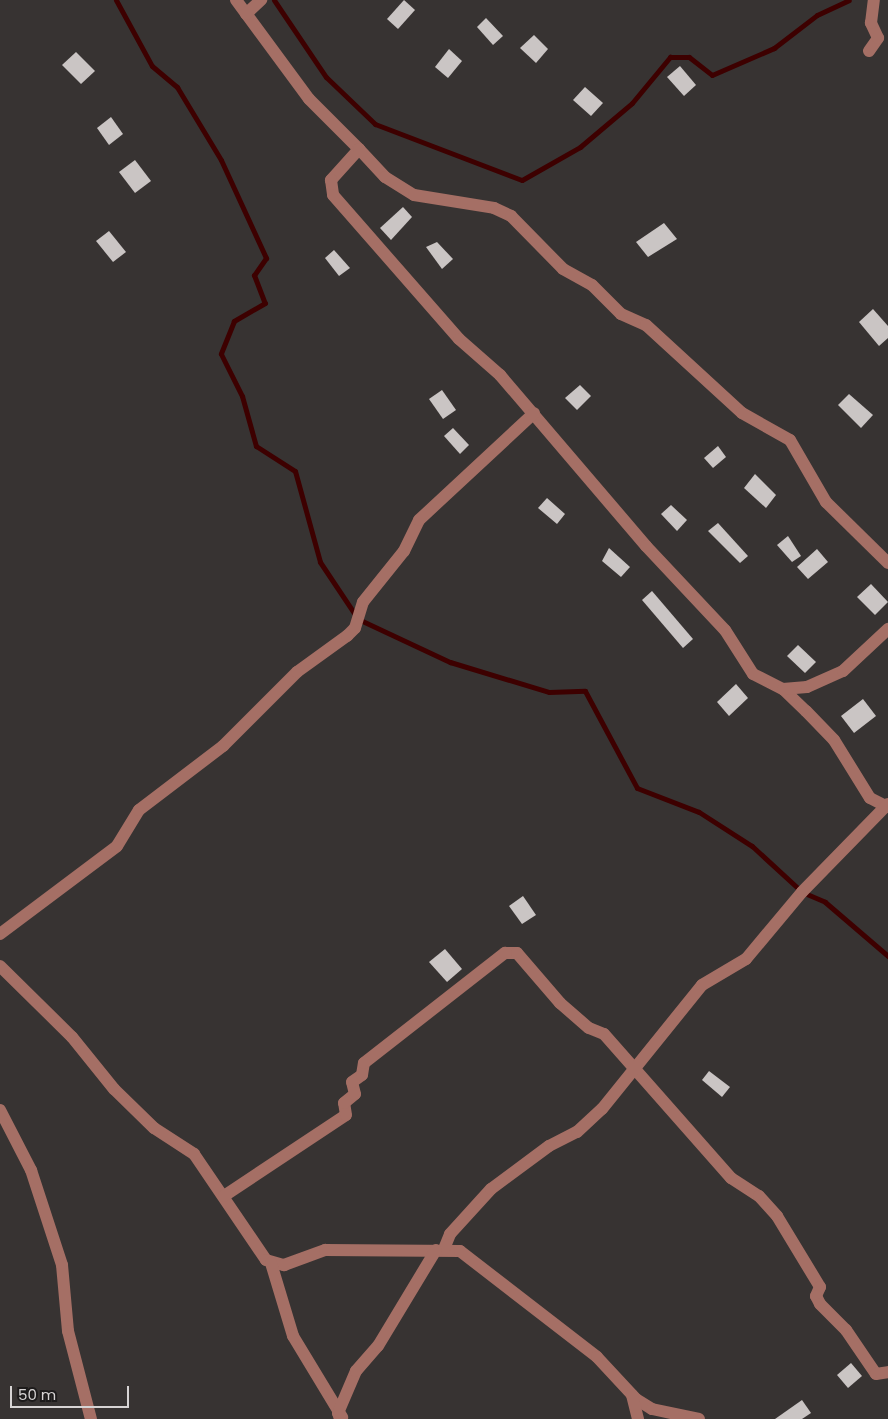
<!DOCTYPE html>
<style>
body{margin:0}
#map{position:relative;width:888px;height:1419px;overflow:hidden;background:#373332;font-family:Poppins,sans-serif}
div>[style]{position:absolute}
.stream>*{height:5px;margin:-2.5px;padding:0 2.5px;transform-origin:2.5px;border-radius:2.5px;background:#3d0000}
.building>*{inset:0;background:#cac5c4}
.minor>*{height:12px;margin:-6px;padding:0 6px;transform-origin:6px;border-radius:6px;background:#a56f65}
span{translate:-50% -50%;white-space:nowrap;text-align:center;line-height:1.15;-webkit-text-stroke:5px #1d1b1b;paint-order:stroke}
.scale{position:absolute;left:10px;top:1386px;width:119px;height:22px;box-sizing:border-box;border:2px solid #d7d4d4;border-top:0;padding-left:6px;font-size:15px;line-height:18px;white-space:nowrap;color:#d7d4d4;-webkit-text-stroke:4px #1d1b1b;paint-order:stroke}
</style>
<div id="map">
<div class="stream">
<div style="left:116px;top:0;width:75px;rotate:61.4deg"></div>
<div style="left:152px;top:66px;width:33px;rotate:40deg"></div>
<div style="left:177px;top:87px;width:85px;rotate:58.9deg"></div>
<div style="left:221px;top:160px;width:108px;rotate:65.3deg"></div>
<div style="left:266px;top:258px;width:21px;rotate:125deg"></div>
<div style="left:254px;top:275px;width:30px;rotate:69deg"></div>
<div style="left:265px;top:303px;width:36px;rotate:150deg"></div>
<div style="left:234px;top:321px;width:35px;rotate:112deg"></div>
<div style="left:221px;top:354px;width:47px;rotate:63.4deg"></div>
<div style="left:242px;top:396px;width:52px;rotate:74.4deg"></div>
<div style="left:256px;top:446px;width:46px;rotate:32.7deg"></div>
<div style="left:295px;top:471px;width:94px;rotate:74.6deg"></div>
<div style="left:320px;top:562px;width:69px;rotate:56.3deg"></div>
<div style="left:358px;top:619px;width:102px;rotate:25.1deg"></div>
<div style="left:450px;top:662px;width:103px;rotate:16.9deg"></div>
<div style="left:549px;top:692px;width:36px;rotate:-2deg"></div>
<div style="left:585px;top:691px;width:110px;rotate:61.8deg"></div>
<div style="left:637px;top:788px;width:66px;rotate:21.2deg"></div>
<div style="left:699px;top:812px;width:63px;rotate:32.7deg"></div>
<div style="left:752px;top:846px;width:68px;rotate:42.6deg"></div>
<div style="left:802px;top:892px;width:25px;rotate:23deg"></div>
<div style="left:825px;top:902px;width:83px;rotate:40.6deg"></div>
<div style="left:274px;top:0;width:93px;rotate:56deg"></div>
<div style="left:326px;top:77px;width:68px;rotate:43.8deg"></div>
<div style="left:375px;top:124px;width:157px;rotate:20.9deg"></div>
<div style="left:522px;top:180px;width:67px;rotate:-29.6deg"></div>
<div style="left:580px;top:147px;width:68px;rotate:-40.2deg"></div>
<div style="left:632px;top:103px;width:60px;rotate:-50.4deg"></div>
<div style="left:670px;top:57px;width:19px"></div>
<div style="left:689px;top:57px;width:29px;rotate:38deg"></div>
<div style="left:712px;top:75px;width:68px;rotate:-23.5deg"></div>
<div style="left:774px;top:48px;width:54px;rotate:-37.5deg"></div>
<div style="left:817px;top:15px;width:35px;rotate:-25deg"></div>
</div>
<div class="building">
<div style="clip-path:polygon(404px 0,415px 10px,398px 29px,387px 19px)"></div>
<div style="clip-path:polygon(486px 18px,503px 36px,493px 45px,477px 27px)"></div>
<div style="clip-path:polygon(534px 35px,548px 49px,536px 63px,520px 48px)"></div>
<div style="clip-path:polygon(449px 49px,462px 61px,448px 78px,435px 67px)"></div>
<div style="clip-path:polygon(76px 52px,95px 71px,81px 84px,62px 65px)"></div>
<div style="clip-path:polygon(680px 66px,696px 85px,684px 96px,667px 77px)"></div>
<div style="clip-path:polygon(585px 87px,603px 103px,591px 116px,573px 100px)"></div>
<div style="clip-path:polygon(111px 117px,123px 134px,109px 145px,97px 128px)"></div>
<div style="clip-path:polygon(135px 160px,151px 181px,135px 193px,119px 172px)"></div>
<div style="clip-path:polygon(403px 207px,412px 217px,391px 240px,380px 228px)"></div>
<div style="clip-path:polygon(664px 223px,677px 239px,648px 257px,636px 242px)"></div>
<div style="clip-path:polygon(109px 231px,126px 252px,113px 262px,96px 241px)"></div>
<div style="clip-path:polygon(437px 242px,453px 259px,442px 269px,426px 247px)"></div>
<div style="clip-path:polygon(334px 250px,350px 268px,339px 276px,325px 258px)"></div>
<div style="clip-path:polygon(873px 309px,888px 326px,888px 338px,879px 346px,859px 322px)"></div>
<div style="clip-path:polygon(580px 385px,591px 396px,577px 410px,565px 398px)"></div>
<div style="clip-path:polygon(442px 390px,456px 410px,443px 419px,429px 399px)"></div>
<div style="clip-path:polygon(849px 394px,873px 415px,861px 428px,838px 405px)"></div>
<div style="clip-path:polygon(453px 428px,469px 445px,460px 454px,444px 436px)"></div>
<div style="clip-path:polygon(718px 446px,726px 457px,713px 468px,704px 458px)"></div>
<div style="clip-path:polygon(755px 474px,776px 495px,766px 508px,744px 488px)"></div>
<div style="clip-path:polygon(547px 498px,565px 514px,557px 524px,538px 508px)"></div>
<div style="clip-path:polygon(671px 505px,687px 520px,677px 531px,661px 514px)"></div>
<div style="clip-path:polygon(718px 523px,748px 556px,740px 563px,708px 531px)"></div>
<div style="clip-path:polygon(788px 536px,801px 556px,792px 562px,777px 545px)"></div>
<div style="clip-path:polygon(609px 548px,630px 567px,621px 577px,602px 561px)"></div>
<div style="clip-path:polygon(817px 549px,828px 562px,808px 579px,797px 567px)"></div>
<div style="clip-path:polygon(871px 584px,888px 602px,875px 615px,857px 597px)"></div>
<div style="clip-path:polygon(652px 591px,693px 639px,683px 648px,642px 600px)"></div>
<div style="clip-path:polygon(798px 645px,816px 662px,805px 673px,787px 656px)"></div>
<div style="clip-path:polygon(736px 684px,748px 698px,729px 716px,717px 702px)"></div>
<div style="clip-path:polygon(863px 699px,876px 716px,854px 733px,841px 716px)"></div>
<div style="clip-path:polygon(523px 896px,536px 915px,522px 924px,509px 906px)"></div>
<div style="clip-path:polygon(445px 949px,462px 969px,447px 982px,429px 962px)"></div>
<div style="clip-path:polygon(709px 1071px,730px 1087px,722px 1097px,702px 1080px)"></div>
<div style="clip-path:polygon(851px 1363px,862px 1376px,848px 1388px,837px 1375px)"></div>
<div style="clip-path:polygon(802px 1400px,811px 1413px,802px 1419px,775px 1419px)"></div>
</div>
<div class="minor">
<div style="left:236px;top:0;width:123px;rotate:53.6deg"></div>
<div style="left:309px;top:99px;width:71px;rotate:45deg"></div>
<div style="left:359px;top:149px;width:42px;rotate:132.1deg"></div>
<div style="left:331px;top:180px;width:15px;rotate:82deg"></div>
<div style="left:333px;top:195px;width:191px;rotate:48.8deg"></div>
<div style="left:459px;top:339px;width:55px;rotate:41.3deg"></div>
<div style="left:500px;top:375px;width:225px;rotate:49.5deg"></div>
<div style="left:646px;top:546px;width:115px;rotate:46.8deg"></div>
<div style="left:725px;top:630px;width:52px;rotate:57.5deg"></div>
<div style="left:753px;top:674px;width:34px;rotate:27deg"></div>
<div style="left:783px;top:689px;width:32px;rotate:44deg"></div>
<div style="left:806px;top:711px;width:40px;rotate:46deg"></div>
<div style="left:834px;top:740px;width:68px;rotate:58.2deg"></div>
<div style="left:870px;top:798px;width:20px;rotate:27deg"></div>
<div style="left:246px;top:14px;width:21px;rotate:-43deg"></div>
<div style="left:869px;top:51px;width:16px;rotate:-55deg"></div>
<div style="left:878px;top:38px;width:17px;rotate:-115deg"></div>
<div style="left:871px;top:23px;width:23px;rotate:-83deg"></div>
<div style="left:359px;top:149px;width:38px;rotate:47deg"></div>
<div style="left:385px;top:177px;width:34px;rotate:32deg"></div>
<div style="left:414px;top:195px;width:81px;rotate:9.2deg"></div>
<div style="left:494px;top:208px;width:19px;rotate:25deg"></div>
<div style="left:511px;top:216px;width:74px;rotate:45.5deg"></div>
<div style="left:563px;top:269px;width:33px;rotate:29deg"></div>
<div style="left:592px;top:285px;width:41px;rotate:45deg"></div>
<div style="left:621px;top:314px;width:27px;rotate:24deg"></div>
<div style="left:646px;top:325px;width:130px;rotate:42.5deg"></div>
<div style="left:742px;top:413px;width:55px;rotate:29.4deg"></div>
<div style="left:790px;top:440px;width:72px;rotate:59.9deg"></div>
<div style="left:826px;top:502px;width:87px;rotate:44.5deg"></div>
<div style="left:783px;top:689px;width:24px;rotate:-5deg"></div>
<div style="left:807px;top:687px;width:39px;rotate:-24deg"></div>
<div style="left:843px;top:671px;width:62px;rotate:-43deg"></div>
<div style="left:0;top:934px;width:146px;rotate:-36.9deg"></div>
<div style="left:117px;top:846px;width:42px;rotate:-58.6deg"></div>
<div style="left:139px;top:810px;width:106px;rotate:-37.3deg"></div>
<div style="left:223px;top:746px;width:105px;rotate:-45deg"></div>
<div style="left:297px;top:672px;width:62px;rotate:-35.8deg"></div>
<div style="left:347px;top:636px;width:11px;rotate:-45deg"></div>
<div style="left:355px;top:628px;width:27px;rotate:-73deg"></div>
<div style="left:363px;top:602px;width:65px;rotate:-51.2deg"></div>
<div style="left:404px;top:551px;width:34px;rotate:-64deg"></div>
<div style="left:419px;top:520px;width:157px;rotate:-42.9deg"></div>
<div style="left:0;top:966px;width:101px;rotate:44.6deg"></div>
<div style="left:72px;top:1037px;width:67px;rotate:51.1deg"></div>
<div style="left:114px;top:1089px;width:56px;rotate:44.3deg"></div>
<div style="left:154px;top:1128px;width:48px;rotate:33deg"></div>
<div style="left:194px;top:1154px;width:128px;rotate:55.8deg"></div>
<div style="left:266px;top:1260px;width:19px;rotate:16deg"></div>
<div style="left:284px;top:1265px;width:44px;rotate:-20.1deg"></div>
<div style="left:325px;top:1250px;width:135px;rotate:0.4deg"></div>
<div style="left:460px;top:1251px;width:173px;rotate:37.7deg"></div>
<div style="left:597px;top:1357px;width:57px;rotate:47.1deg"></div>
<div style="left:636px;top:1399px;width:19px;rotate:32deg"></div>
<div style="left:652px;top:1409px;width:48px;rotate:12deg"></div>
<div style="left:0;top:1110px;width:68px;rotate:62.7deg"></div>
<div style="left:31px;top:1170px;width:100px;rotate:71.9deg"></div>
<div style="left:62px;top:1265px;width:66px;rotate:84.8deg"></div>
<div style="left:68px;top:1331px;width:91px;rotate:75.4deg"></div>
<div style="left:224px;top:1196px;width:146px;rotate:-33.6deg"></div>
<div style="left:346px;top:1115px;width:12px;rotate:-99deg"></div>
<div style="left:344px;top:1103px;width:14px;rotate:-39deg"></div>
<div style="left:355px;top:1094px;width:12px;rotate:-104deg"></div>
<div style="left:352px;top:1082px;width:12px;rotate:-35deg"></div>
<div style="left:362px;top:1075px;width:12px;rotate:-81deg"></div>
<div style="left:364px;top:1063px;width:179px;rotate:-38deg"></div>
<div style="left:505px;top:953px;width:12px"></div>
<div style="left:517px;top:953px;width:66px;rotate:49.3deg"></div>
<div style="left:560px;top:1003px;width:38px;rotate:41deg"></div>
<div style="left:589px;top:1028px;width:16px;rotate:22deg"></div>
<div style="left:604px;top:1034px;width:192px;rotate:48.6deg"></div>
<div style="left:731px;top:1178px;width:33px;rotate:33deg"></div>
<div style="left:759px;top:1196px;width:27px;rotate:48deg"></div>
<div style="left:777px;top:1216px;width:83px;rotate:58.8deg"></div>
<div style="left:820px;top:1287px;width:10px;rotate:114deg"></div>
<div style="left:816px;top:1296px;width:9px;rotate:63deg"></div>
<div style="left:820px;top:1304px;width:37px;rotate:45deg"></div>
<div style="left:846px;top:1330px;width:53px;rotate:55.7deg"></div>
<div style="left:876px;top:1374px;width:12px;rotate:-9deg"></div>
<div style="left:444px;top:1249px;width:16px;rotate:-68deg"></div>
<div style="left:450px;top:1234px;width:61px;rotate:-47.7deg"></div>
<div style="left:491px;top:1189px;width:72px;rotate:-36.6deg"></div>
<div style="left:549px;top:1146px;width:31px;rotate:-27deg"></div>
<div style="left:577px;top:1132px;width:34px;rotate:-43deg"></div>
<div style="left:602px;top:1109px;width:159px;rotate:-51.1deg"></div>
<div style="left:702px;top:985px;width:51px;rotate:-30.6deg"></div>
<div style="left:746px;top:959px;width:87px;rotate:-50.1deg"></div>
<div style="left:802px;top:892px;width:123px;rotate:-45.7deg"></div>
<div style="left:271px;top:1263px;width:76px;rotate:73.2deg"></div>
<div style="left:293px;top:1336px;width:95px;rotate:58.8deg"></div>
<div style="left:632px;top:1395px;width:25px;rotate:76deg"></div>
<div style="left:340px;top:1419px;width:6px;rotate:-108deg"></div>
<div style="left:338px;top:1413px;width:46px;rotate:-66.8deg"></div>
<div style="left:356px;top:1371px;width:33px;rotate:-49deg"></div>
<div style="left:378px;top:1346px;width:112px;rotate:-58.9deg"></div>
</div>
<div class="scale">50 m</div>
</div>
